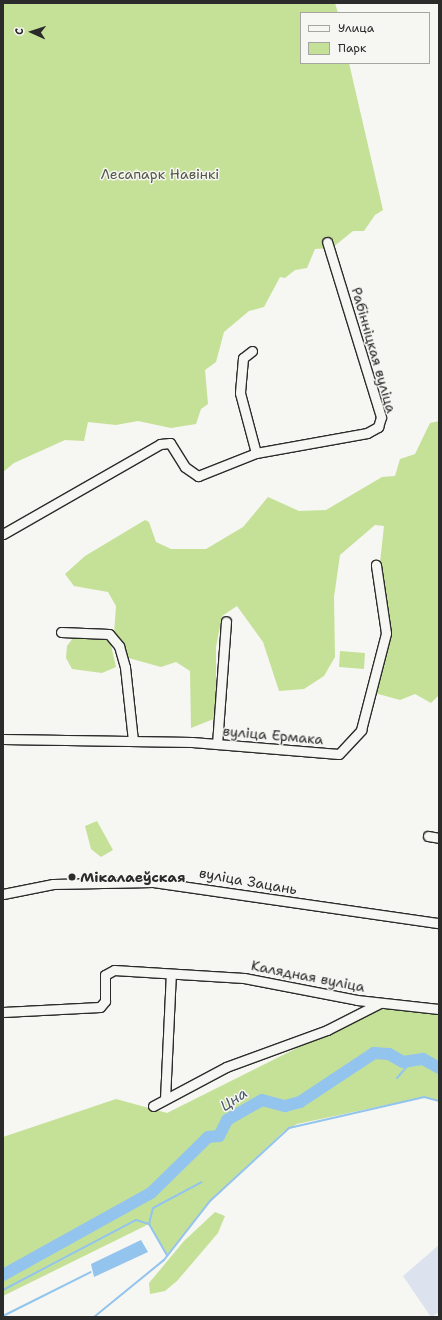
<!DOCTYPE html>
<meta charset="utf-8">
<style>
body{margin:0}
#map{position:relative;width:442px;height:1320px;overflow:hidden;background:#f6f6f2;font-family:"Shantell Sans",sans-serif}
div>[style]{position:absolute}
.built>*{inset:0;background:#dce2ee}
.green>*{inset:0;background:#c5e198}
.water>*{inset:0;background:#93c4ee}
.stream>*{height:2px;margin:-1px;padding:0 1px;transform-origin:1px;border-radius:1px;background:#93c4ee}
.river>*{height:12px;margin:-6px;padding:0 6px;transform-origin:6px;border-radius:6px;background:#93c4ee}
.roads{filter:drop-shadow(1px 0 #2b2b2b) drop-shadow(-1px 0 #2b2b2b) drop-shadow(0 1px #2b2b2b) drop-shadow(0 -1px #2b2b2b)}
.minor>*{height:9px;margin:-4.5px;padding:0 4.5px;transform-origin:4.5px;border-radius:4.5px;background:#f6f6f2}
.dots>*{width:11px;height:11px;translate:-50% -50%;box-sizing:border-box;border:2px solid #f6f6f2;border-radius:50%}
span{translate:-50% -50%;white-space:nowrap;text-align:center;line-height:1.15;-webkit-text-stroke:3px #f6f6f2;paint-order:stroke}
.park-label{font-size:14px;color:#525846}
.street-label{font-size:14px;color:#2b2b2b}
.poi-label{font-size:14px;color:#2b2b2b;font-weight:700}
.left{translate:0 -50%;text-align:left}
.water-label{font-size:15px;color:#4a5966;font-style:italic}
.frame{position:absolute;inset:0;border:4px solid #2b2b2b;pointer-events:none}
.legend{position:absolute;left:300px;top:12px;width:130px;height:52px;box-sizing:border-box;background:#f6f6f2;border:1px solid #a5a5a2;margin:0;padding:5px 7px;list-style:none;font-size:12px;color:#2b2b2b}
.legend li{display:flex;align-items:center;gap:8px;height:20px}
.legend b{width:20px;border:1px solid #a5a5a2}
.north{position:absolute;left:12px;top:12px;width:40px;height:40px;-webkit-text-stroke:3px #f6f6f2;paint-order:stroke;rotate:273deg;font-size:11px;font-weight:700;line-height:16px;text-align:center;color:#2b2b2b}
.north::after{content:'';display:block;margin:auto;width:14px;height:18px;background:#2b2b2b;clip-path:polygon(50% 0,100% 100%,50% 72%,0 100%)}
</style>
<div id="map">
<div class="built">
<div style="clip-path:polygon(439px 1245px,439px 1312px,431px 1317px,403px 1276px)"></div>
</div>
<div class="green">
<div style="clip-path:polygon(3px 3px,335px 3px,338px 13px,301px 13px,301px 63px,349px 63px,383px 210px,375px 215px,364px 231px,353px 231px,332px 248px,315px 249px,307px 268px,295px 270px,285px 278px,280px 277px,264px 307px,249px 311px,224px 332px,216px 362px,205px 370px,208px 404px,201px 409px,196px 424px,171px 428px,138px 421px,116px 425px,88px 422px,84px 441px,65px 440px,14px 463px,3px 472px)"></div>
<div style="clip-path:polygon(439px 421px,439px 695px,431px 703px,415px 694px,400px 700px,371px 692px,388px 640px,390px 614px,376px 599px,384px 526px,375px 525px,340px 555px,334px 597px,335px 657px,324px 676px,304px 689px,279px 691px,263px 642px,237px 606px,222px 616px,216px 647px,216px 718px,191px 728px,190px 671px,176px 662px,161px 667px,125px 657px,114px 634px,116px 606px,108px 592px,74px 586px,65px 574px,85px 556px,145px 520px,149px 522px,156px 542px,171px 549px,206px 549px,243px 527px,268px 497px,299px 511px,326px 510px,382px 477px,395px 476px,400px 459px,415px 454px,430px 423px)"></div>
<div style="clip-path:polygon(91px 634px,105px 637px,111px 645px,116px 667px,102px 673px,72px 669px,66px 658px,67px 646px,73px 638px)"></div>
<div style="clip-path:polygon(340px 651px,365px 653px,364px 669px,339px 667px)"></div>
<div style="clip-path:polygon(97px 821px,113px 850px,101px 857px,91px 849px,85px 826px)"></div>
<div style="clip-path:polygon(379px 1007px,439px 1013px,439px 1102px,424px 1097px,297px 1124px,283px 1132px,210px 1201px,167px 1255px,149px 1224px,3px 1296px,3px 1137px,116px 1099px,167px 1113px)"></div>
<div style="clip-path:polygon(215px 1212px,225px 1216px,218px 1233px,177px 1281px,165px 1291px,150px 1294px,149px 1283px,184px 1241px)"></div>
</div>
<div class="water">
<div style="clip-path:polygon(141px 1240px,148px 1252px,94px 1277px,91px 1264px)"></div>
</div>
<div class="stream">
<div style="left:397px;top:1078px;width:21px;rotate:-49deg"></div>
<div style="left:149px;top:1224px;width:16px;rotate:-76deg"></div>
<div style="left:153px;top:1208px;width:55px;rotate:-28deg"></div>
<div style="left:3px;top:1290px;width:150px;rotate:-27.8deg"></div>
<div style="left:136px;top:1220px;width:14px;rotate:17deg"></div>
<div style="left:149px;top:1224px;width:36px;rotate:60deg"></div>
<div style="left:3px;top:1316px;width:98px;rotate:-26.6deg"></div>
<div style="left:94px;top:1317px;width:90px;rotate:-39.2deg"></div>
<div style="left:164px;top:1260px;width:75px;rotate:-52.1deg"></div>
<div style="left:210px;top:1201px;width:108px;rotate:-42.7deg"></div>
<div style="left:289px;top:1128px;width:139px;rotate:-12.9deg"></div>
<div style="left:424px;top:1097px;width:16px;rotate:15deg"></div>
</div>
<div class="river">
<div style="left:3px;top:1275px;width:169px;rotate:-29deg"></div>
<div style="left:151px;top:1193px;width:80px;rotate:-44.5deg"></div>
<div style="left:208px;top:1137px;width:11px;rotate:-5deg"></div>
<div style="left:219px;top:1136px;width:18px;rotate:-63deg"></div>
<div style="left:227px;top:1120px;width:40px;rotate:-29.7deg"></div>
<div style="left:262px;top:1100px;width:24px;rotate:15deg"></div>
<div style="left:285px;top:1106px;width:16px;rotate:-15deg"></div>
<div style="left:300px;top:1102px;width:89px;rotate:-33.5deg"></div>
<div style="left:374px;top:1053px;width:15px;rotate:4deg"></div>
<div style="left:389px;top:1054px;width:16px;rotate:30deg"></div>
<div style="left:403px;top:1062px;width:20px;rotate:-9deg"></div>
<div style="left:423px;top:1059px;width:18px;rotate:29deg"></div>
</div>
<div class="roads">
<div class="minor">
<div style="left:252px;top:351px;width:11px;rotate:142deg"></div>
<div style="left:243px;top:358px;width:35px;rotate:95deg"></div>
<div style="left:240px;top:393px;width:62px;rotate:75.1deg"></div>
<div style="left:3px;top:534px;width:181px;rotate:-29.8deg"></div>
<div style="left:160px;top:444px;width:10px;rotate:-6deg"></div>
<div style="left:170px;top:443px;width:28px;rotate:58deg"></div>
<div style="left:185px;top:467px;width:16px;rotate:35deg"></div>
<div style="left:198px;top:476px;width:62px;rotate:-21.6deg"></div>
<div style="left:256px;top:453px;width:113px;rotate:-10.2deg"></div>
<div style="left:367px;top:433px;width:13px;rotate:-29deg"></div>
<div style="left:378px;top:427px;width:10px;rotate:-73deg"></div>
<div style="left:381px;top:417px;width:183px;rotate:-107.1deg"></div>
<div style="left:61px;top:632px;width:48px;rotate:2.4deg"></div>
<div style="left:109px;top:634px;width:16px;rotate:50deg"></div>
<div style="left:119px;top:646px;width:22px;rotate:74deg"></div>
<div style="left:125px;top:667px;width:74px;rotate:83.8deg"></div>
<div style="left:3px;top:739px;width:189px;rotate:0.9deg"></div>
<div style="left:192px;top:742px;width:147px;rotate:4.7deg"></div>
<div style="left:339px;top:754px;width:33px;rotate:-47deg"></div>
<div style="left:361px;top:730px;width:100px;rotate:-75.5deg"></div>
<div style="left:386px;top:633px;width:69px;rotate:-98.4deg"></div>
<div style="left:217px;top:744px;width:123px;rotate:-85.8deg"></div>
<div style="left:428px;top:836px;width:11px;rotate:10deg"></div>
<div style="left:3px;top:894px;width:51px;rotate:-11.3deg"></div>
<div style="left:53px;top:884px;width:100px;rotate:-1.1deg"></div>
<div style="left:153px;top:882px;width:289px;rotate:8.2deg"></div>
<div style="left:3px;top:1012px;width:97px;rotate:-3deg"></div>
<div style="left:100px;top:1007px;width:8px;rotate:-50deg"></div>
<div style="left:105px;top:1001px;width:26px;rotate:-90deg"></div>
<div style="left:105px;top:975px;width:10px;rotate:-29deg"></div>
<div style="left:114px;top:970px;width:130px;rotate:3.5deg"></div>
<div style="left:244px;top:978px;width:115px;rotate:11deg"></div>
<div style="left:357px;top:1000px;width:82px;rotate:6.3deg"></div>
<div style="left:165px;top:1099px;width:125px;rotate:-87.3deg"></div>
<div style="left:153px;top:1106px;width:83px;rotate:-28.1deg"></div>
<div style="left:226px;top:1067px;width:108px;rotate:-20.1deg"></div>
<div style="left:327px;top:1030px;width:59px;rotate:-27deg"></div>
</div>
</div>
<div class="dots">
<div style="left:72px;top:877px;background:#2b2b2b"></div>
</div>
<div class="park-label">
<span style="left:160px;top:174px">Лесапарк Навінкі</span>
</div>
<div class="street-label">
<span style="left:374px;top:350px;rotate:74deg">Рабінніцкая вуліца</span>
<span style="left:273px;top:735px;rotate:5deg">вуліца Ермака</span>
<span style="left:248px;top:881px;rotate:10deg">вуліца Зацань</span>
<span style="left:308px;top:976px;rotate:11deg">Калядная вуліца</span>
</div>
<div class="poi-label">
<span class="left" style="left:80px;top:877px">Мікалаеўская</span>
</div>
<div class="water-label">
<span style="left:234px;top:1100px;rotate:-34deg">Цна</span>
</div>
<div class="frame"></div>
<ul class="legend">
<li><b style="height:5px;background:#f6f6f2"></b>Улица</li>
<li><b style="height:11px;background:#c5e198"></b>Парк</li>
</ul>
<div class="north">С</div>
</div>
